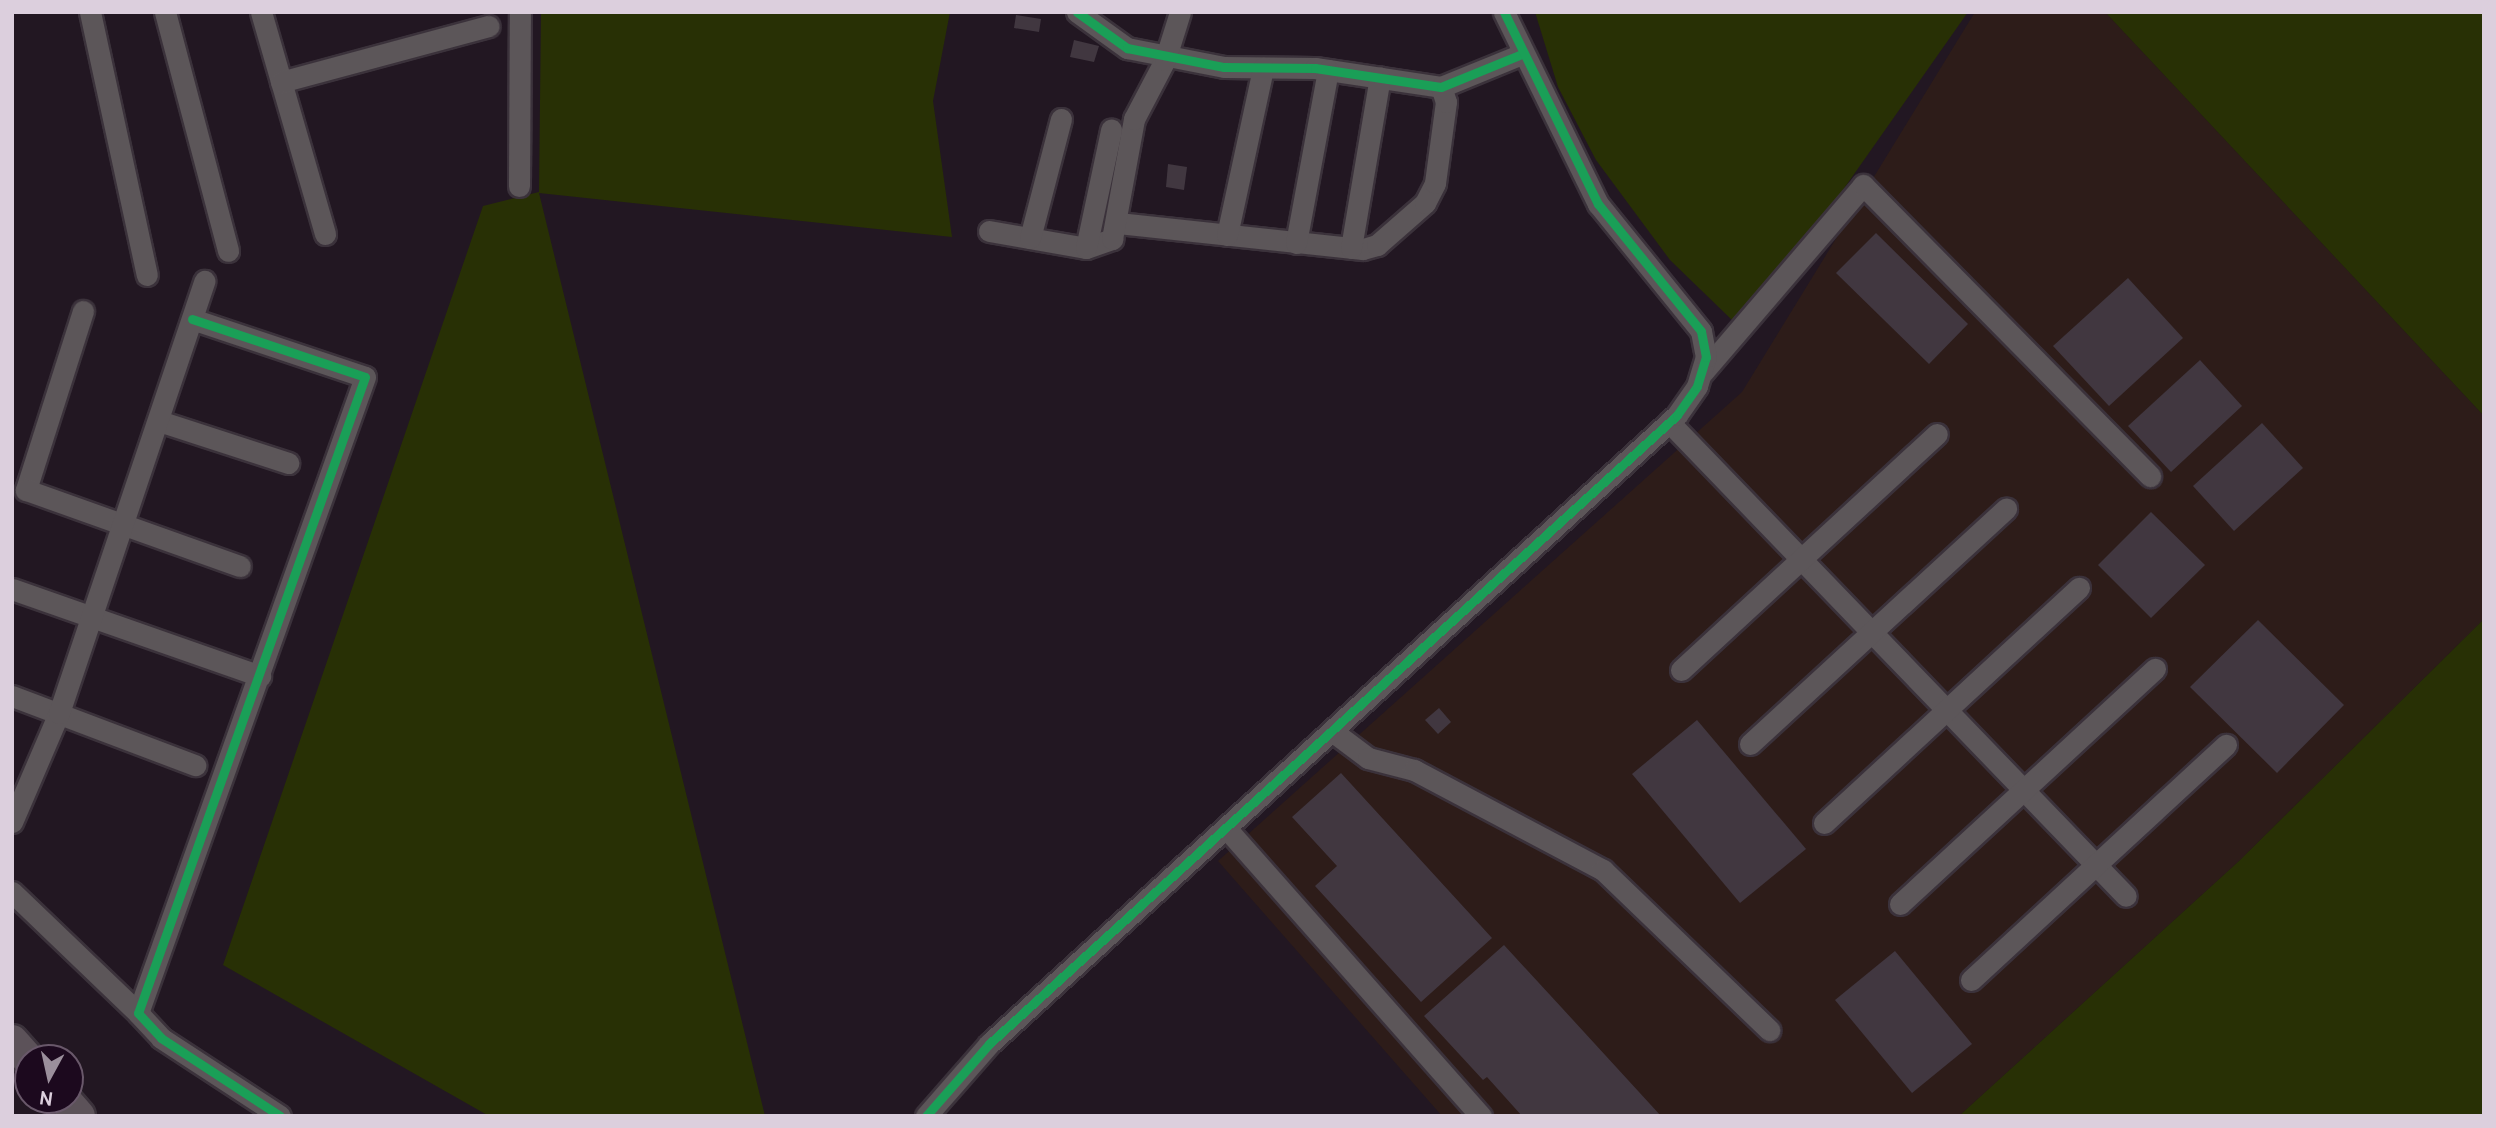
<!DOCTYPE html>
<style>
body{margin:0}
#map{position:relative;width:2496px;height:1128px;overflow:hidden;background:#221722;font-family:Cabin,sans-serif}
div>[style]{position:absolute}
.industrial>*{inset:0;background:#2d1c19}
.green>*{inset:0;background:#283005}
.building>*{inset:0;background:#413740}
.roads{filter:drop-shadow(2px 0 #3b323b) drop-shadow(-2px 0 #3b323b) drop-shadow(0 2px #3b323b) drop-shadow(0 -2px #3b323b)}
.minor>*{height:21px;margin:-10.5px;padding:0 10.5px;transform-origin:10.5px;border-radius:10.5px;background:#5c5659}
.highway>*{height:32px;margin:-16px;padding:0 16px;transform-origin:16px;border-radius:16px;background:#5c5259}
.cycleway>*{height:9px;margin:-4.5px;padding:0 4.5px;transform-origin:4.5px;border-radius:4.5px;background:#1a9f57}
span{translate:-50% -50%;white-space:nowrap;text-align:center;line-height:1.15;-webkit-text-stroke:7px #1c091e;paint-order:stroke}
.frame{position:absolute;inset:0;border:14px solid #dccfdd;pointer-events:none}
.north{position:absolute;left:14px;top:1044px;width:70px;height:70px;box-sizing:border-box;background:#1c091e;border:2px solid #69586a;border-radius:50%;rotate:188deg;font-size:19px;font-weight:700;line-height:28px;text-align:center;color:#dccfdd}
.north::after{content:'';display:block;margin:auto;width:24px;height:32px;background:#9b8f9c;clip-path:polygon(50% 0,100% 100%,50% 72%,0 100%)}
</style>
<div id="map">
<div class="industrial">
<div style="clip-path:polygon(1975px 12px,2105px 12px,2484px 416px,2484px 619px,2239px 861px,1959px 1116px,1442px 1116px,1218px 861px,1742px 392px)"></div>
</div>
<div class="green">
<div style="clip-path:polygon(541px 12px,950px 12px,933px 101px,952px 237px,539px 193px,765px 1116px,489px 1116px,223px 965px,483px 206px,539px 192px)"></div>
<div style="clip-path:polygon(1535px 12px,1968px 12px,1800px 251px,1732px 320px,1670px 260px,1596px 160px,1558px 87px)"></div>
<div style="clip-path:polygon(2105px 12px,2484px 12px,2484px 416px)"></div>
<div style="clip-path:polygon(2484px 619px,2484px 1116px,1959px 1116px,2239px 861px)"></div>
</div>
<div class="building">
<div style="clip-path:polygon(1016px 15px,1041px 19px,1039px 32px,1014px 28px)"></div>
<div style="clip-path:polygon(1074px 40px,1099px 46px,1094px 62px,1070px 57px)"></div>
<div style="clip-path:polygon(1168px 164px,1187px 167px,1184px 190px,1166px 187px)"></div>
<div style="clip-path:polygon(1876px 233px,1968px 324px,1929px 364px,1836px 273px)"></div>
<div style="clip-path:polygon(2128px 278px,2183px 338px,2109px 406px,2053px 346px)"></div>
<div style="clip-path:polygon(2200px 360px,2242px 406px,2171px 472px,2128px 426px)"></div>
<div style="clip-path:polygon(2262px 423px,2303px 468px,2234px 531px,2193px 486px)"></div>
<div style="clip-path:polygon(2151px 512px,2205px 565px,2151px 618px,2098px 565px)"></div>
<div style="clip-path:polygon(2258px 620px,2344px 705px,2277px 773px,2190px 687px)"></div>
<div style="clip-path:polygon(1439px 708px,1451px 722px,1438px 734px,1425px 720px)"></div>
<div style="clip-path:polygon(1697px 720px,1806px 849px,1740px 903px,1632px 774px)"></div>
<div style="clip-path:polygon(1341px 773px,1492px 938px,1421px 1002px,1315px 886px,1337px 866px,1292px 817px)"></div>
<div style="clip-path:polygon(1504px 945px,1562px 1008px,1661px 1116px,1522px 1116px,1487px 1077px,1483px 1080px,1424px 1016px)"></div>
<div style="clip-path:polygon(1895px 951px,1972px 1044px,1912px 1093px,1835px 1000px)"></div>
</div>
<div class="roads">
<div class="minor">
<div style="left:90px;top:12px;width:269px;rotate:77.8deg"></div>
<div style="left:165px;top:12px;width:247px;rotate:75.2deg"></div>
<div style="left:261px;top:12px;width:231px;rotate:73.9deg"></div>
<div style="left:1077px;top:12px;width:62px;rotate:35.8deg"></div>
<div style="left:1127px;top:48px;width:99px;rotate:11.1deg"></div>
<div style="left:1224px;top:67px;width:91px;rotate:0.6deg"></div>
<div style="left:1315px;top:68px;width:127px;rotate:8.6deg"></div>
<div style="left:1441px;top:87px;width:87px;rotate:-22.2deg"></div>
<div style="left:281px;top:82px;width:215px;rotate:-15.1deg"></div>
<div style="left:519px;top:186px;width:174px;rotate:-89.7deg"></div>
<div style="left:1118px;top:223px;width:246px;rotate:6.1deg"></div>
<div style="left:1363px;top:249px;width:15px;rotate:-16deg"></div>
<div style="left:1377px;top:245px;width:64px;rotate:-41.2deg"></div>
<div style="left:1425px;top:203px;width:22px;rotate:-63deg"></div>
<div style="left:1435px;top:183px;width:82px;rotate:-82.3deg"></div>
<div style="left:1446px;top:102px;width:16px;rotate:-108deg"></div>
<div style="left:989px;top:231px;width:98px;rotate:9.9deg"></div>
<div style="left:1086px;top:248px;width:28px;rotate:-19deg"></div>
<div style="left:1112px;top:239px;width:122px;rotate:-79.6deg"></div>
<div style="left:1134px;top:119px;width:67px;rotate:-62.3deg"></div>
<div style="left:1165px;top:60px;width:50px;rotate:-72.6deg"></div>
<div style="left:1227px;top:235px;width:171px;rotate:-77.8deg"></div>
<div style="left:1030px;top:238px;width:123px;rotate:-75.4deg"></div>
<div style="left:1296px;top:243px;width:176px;rotate:-79.5deg"></div>
<div style="left:1086px;top:248px;width:121px;rotate:-78deg"></div>
<div style="left:1351px;top:248px;width:173px;rotate:-80.4deg"></div>
<div style="left:83px;top:311px;width:188px;rotate:107.7deg"></div>
<div style="left:26px;top:490px;width:227px;rotate:19.6deg"></div>
<div style="left:192px;top:319px;width:182px;rotate:18.5deg"></div>
<div style="left:365px;top:377px;width:675px;rotate:109.64deg"></div>
<div style="left:138px;top:1013px;width:34px;rotate:47deg"></div>
<div style="left:161px;top:1038px;width:142px;rotate:33.2deg"></div>
<div style="left:1703px;top:372px;width:246px;rotate:-49.4deg"></div>
<div style="left:1863px;top:185px;width:409px;rotate:45.4deg"></div>
<div style="left:159px;top:421px;width:136px;rotate:18deg"></div>
<div style="left:1669px;top:422px;width:658px;rotate:46.05deg"></div>
<div style="left:12px;top:589px;width:263px;rotate:19.3deg"></div>
<div style="left:1681px;top:670px;width:348px;rotate:-42.7deg"></div>
<div style="left:12px;top:696px;width:196px;rotate:20.7deg"></div>
<div style="left:1332px;top:731px;width:45px;rotate:36.9deg"></div>
<div style="left:1368px;top:758px;width:48px;rotate:14.6deg"></div>
<div style="left:1414px;top:770px;width:214px;rotate:27.9deg"></div>
<div style="left:1603px;top:870px;width:231px;rotate:43.9deg"></div>
<div style="left:1750px;top:744px;width:348px;rotate:-42.6deg"></div>
<div style="left:12px;top:822px;width:119px;rotate:-66.7deg"></div>
<div style="left:59px;top:713px;width:456px;rotate:-71.4deg"></div>
<div style="left:1824px;top:823px;width:347px;rotate:-42.7deg"></div>
<div style="left:1226px;top:828px;width:385px;rotate:48.5deg"></div>
<div style="left:12px;top:892px;width:175px;rotate:43.8deg"></div>
<div style="left:1900px;top:904px;width:347px;rotate:-42.7deg"></div>
<div style="left:1971px;top:980px;width:347px;rotate:-42.7deg"></div>
<div style="left:926px;top:1116px;width:96px;rotate:-48.8deg"></div>
<div style="left:989px;top:1044px;width:932px;rotate:-42.43deg"></div>
<div style="left:1677px;top:415px;width:35px;rotate:-55deg"></div>
<div style="left:1697px;top:386px;width:30px;rotate:-73deg"></div>
<div style="left:1706px;top:357px;width:26px;rotate:-101deg"></div>
<div style="left:1701px;top:331px;width:164px;rotate:-129deg"></div>
<div style="left:1598px;top:204px;width:214px;rotate:-116.1deg"></div>
</div>
<div class="highway">
<div style="left:12px;top:1041px;width:24px;rotate:48deg"></div>
<div style="left:65px;top:1100px;width:21px;rotate:49deg"></div>
</div>
</div>
<div class="cycleway">
<div style="left:1077px;top:12px;width:62px;rotate:35.8deg"></div>
<div style="left:1127px;top:48px;width:99px;rotate:11.1deg"></div>
<div style="left:1224px;top:67px;width:91px;rotate:0.6deg"></div>
<div style="left:1315px;top:68px;width:127px;rotate:8.6deg"></div>
<div style="left:1441px;top:87px;width:87px;rotate:-22.2deg"></div>
<div style="left:192px;top:319px;width:182px;rotate:18.5deg"></div>
<div style="left:365px;top:377px;width:675px;rotate:109.64deg"></div>
<div style="left:138px;top:1013px;width:34px;rotate:47deg"></div>
<div style="left:161px;top:1038px;width:142px;rotate:33.2deg"></div>
<div style="left:926px;top:1116px;width:96px;rotate:-48.8deg"></div>
<div style="left:989px;top:1044px;width:932px;rotate:-42.43deg"></div>
<div style="left:1677px;top:415px;width:35px;rotate:-55deg"></div>
<div style="left:1697px;top:386px;width:30px;rotate:-73deg"></div>
<div style="left:1706px;top:357px;width:26px;rotate:-101deg"></div>
<div style="left:1701px;top:331px;width:164px;rotate:-129deg"></div>
<div style="left:1598px;top:204px;width:214px;rotate:-116.1deg"></div>
</div>
<div class="frame"></div>
<div class="north">N</div>
</div>
